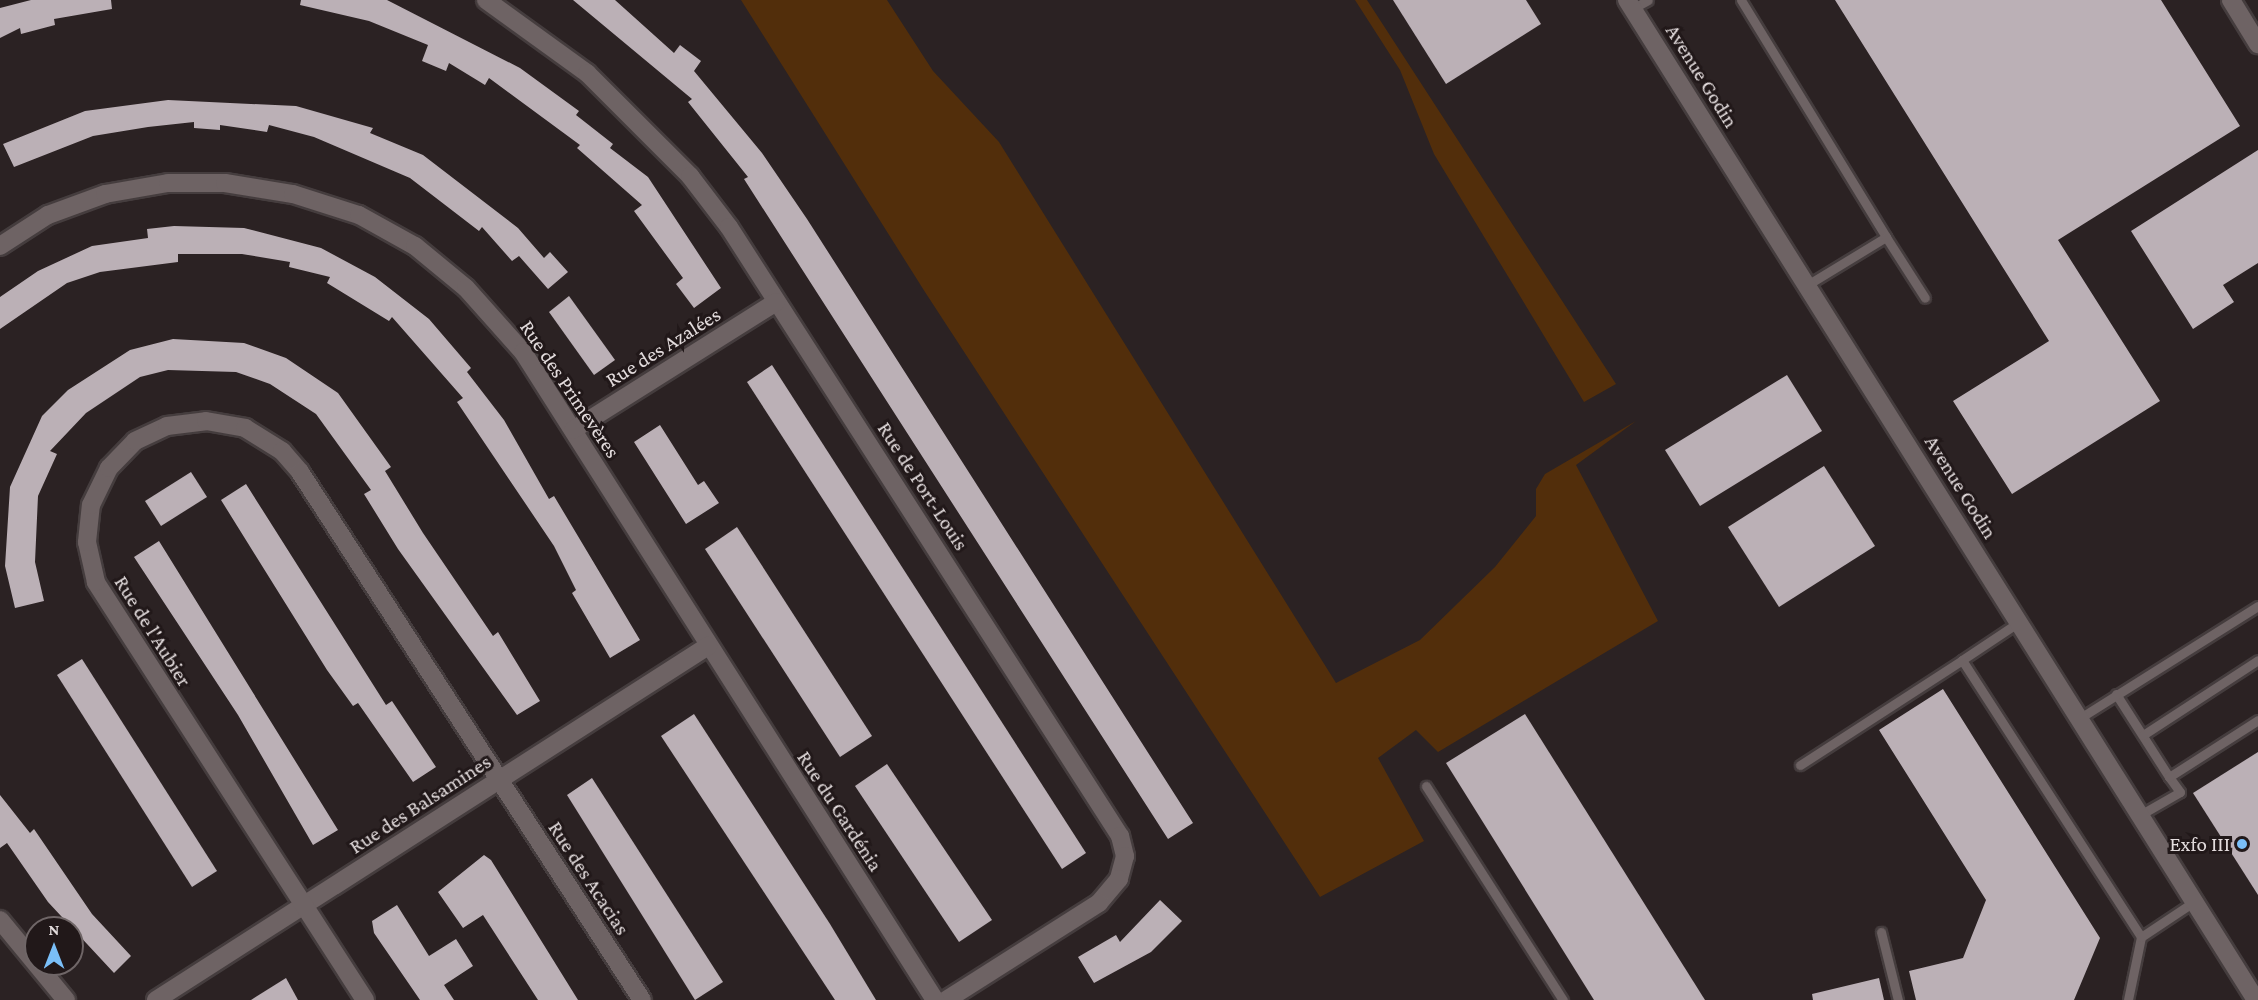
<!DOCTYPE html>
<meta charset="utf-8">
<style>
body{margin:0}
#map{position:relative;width:2258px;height:1000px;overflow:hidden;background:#2b2223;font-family:"Crimson Pro",serif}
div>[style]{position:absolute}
.green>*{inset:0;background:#522e0b}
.building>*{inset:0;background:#bbb0b6}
.roads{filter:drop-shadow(2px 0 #453d3e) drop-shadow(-2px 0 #453d3e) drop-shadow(0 2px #453d3e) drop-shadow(0 -2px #453d3e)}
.lane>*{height:9px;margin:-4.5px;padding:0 4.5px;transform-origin:4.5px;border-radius:4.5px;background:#6e6364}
.street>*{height:18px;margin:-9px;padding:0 9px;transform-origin:9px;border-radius:9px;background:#6e6364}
.secondary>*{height:18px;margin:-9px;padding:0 9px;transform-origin:9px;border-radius:9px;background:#6e6364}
.dots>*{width:16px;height:16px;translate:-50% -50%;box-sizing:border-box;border:3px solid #211819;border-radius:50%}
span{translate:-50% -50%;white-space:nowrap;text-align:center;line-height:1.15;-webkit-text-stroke:6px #211819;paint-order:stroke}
.street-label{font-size:21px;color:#e3dcdd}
.poi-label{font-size:21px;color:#e3dcdd}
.right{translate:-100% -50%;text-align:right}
.north{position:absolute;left:24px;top:916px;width:60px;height:60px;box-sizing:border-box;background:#211819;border:2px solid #6f6667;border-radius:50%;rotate:0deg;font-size:16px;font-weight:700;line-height:24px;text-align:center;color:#e3dcdd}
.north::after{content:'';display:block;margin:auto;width:21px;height:27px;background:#7abff8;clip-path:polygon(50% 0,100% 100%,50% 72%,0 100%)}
</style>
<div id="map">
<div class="green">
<div style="clip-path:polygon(741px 0,887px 0,933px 71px,999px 142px,1336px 683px,1420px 640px,1495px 567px,1536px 516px,1536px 489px,1545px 474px,1636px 421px,1576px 465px,1658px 621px,1438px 752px,1416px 730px,1378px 758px,1424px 841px,1320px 897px,925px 292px)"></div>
<div style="clip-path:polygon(1355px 0,1367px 0,1616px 384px,1584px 402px,1434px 154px,1400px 70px)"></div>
</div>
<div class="building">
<div style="clip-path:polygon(31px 0,111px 0,112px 9px,54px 19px,55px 25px,21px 34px,20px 28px,0 38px,0 8px)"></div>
<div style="clip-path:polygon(301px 0,387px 0,520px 68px,579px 111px,576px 115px,613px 144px,610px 148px,648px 177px,721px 288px,694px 308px,676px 284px,683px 278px,634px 211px,642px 205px,577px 148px,580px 145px,489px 78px,485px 85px,449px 63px,446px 71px,422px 61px,428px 45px,369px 21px,300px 5px)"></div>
<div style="clip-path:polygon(573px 0,615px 0,674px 53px,680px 45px,701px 61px,694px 71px,762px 153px,807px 219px,1193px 823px,1168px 839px,744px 179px,748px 177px,688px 102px,692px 99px)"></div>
<div style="clip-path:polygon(1393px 0,1526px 0,1541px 24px,1446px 84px)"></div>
<div style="clip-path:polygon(1835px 0,2161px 0,2240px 126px,2058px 240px,2160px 401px,2012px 494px,1953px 401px,2049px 341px)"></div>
<div style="clip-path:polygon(168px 100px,296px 106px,373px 128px,370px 133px,423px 155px,518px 228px,544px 258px,550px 252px,568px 272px,548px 289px,519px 256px,512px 261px,482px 227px,479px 231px,410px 178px,314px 137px,269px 125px,267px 132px,220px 125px,220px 130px,194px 128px,194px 122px,148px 127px,93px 136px,14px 167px,3px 144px,85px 111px)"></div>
<div style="clip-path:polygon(2258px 150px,2258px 263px,2223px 285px,2234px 302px,2193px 329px,2131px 231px)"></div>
<div style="clip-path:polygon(174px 226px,244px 228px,321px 248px,375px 277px,429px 319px,471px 368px,467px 372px,504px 420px,549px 499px,554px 496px,640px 640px,610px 658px,572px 593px,576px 590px,554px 546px,457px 402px,463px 398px,392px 317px,389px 321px,327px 283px,330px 277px,289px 267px,290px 262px,242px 254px,178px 254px,178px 262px,100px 272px,67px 283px,0 329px,0 297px,38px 271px,92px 246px,148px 238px,147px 229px)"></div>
<div style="clip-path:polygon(569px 296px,615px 360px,594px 375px,549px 312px)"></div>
<div style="clip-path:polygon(173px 339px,244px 343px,286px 358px,338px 393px,391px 467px,385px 471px,423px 533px,493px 636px,498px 632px,540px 701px,517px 715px,398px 549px,364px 494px,371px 490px,316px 414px,270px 384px,236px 372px,168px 370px,140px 377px,86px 413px,50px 451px,57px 454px,38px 496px,35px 562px,44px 601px,15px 608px,5px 566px,10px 487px,42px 416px,68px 390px,130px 350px)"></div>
<div style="clip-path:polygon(772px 365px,1086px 853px,1062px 869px,747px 382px)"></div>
<div style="clip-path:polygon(1787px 375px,1822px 431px,1700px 506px,1665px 450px)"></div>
<div style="clip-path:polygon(660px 425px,698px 485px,704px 481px,719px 503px,686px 524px,634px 442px)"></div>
<div style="clip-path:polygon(1824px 466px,1875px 546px,1779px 607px,1728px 527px)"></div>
<div style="clip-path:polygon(191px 472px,207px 497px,161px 526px,145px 501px)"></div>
<div style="clip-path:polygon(246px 484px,386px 705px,392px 701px,436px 767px,413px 782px,358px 703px,353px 706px,327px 670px,221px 500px)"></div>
<div style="clip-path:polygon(737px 527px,872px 736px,840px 757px,705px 549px)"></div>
<div style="clip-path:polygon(159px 541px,338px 830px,313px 845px,238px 715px,134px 557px)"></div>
<div style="clip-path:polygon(82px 659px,217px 871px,192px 887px,57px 675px)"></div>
<div style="clip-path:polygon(1943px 689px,2100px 938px,2074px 1000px,1916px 1000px,1909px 971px,1963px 958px,1986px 900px,1879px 730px)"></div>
<div style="clip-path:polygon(694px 714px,830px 924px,876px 1000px,835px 1000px,661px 736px)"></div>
<div style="clip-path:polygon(1525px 714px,1705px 1000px,1594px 1000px,1446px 763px)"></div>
<div style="clip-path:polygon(2258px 752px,2258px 895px,2193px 793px)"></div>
<div style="clip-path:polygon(887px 764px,992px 920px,959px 942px,855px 786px)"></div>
<div style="clip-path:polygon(592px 778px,723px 982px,695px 1000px,567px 795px)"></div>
<div style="clip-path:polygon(0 795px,30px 833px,34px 829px,92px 914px,131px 956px,114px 973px,48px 902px,7px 843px,0 848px)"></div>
<div style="clip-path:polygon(484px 855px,491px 860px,578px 1000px,538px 1000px,483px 915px,463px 928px,438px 892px)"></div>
<div style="clip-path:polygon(1160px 900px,1182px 921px,1151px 952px,1094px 983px,1078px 957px,1116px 935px,1120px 942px)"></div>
<div style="clip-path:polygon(397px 905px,429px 956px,456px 939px,473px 966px,444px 985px,454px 1000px,420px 1000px,374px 933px,372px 921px)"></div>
<div style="clip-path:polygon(286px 978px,298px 1000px,251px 1000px)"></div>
<div style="clip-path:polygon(1879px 978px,1884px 1000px,1813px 1000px,1812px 994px)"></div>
</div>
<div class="roads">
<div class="lane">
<div style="left:1741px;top:0;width:278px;rotate:58.5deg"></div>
<div style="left:1886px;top:237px;width:92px;rotate:148.7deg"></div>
<div style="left:1632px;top:9px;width:18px;rotate:-29deg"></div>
<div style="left:1886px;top:237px;width:72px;rotate:57.4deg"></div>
<div style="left:2019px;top:622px;width:69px;rotate:146.3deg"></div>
<div style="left:1962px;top:660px;width:330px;rotate:57.1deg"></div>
<div style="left:2141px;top:937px;width:64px;rotate:101.7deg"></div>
<div style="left:2116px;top:694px;width:98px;rotate:57.4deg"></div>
<div style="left:2080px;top:718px;width:210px;rotate:-32.2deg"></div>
<div style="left:2143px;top:735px;width:137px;rotate:-33.1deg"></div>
<div style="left:1800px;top:765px;width:193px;rotate:-32.9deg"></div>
<div style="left:1426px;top:786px;width:254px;rotate:57.4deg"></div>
<div style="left:2140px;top:815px;width:46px;rotate:-29.9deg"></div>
<div style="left:2180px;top:792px;width:19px;rotate:-126deg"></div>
<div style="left:2169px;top:777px;width:106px;rotate:-32.6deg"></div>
<div style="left:1881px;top:932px;width:70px;rotate:76deg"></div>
<div style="left:2141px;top:937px;width:65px;rotate:-33.7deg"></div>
</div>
<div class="street">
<div style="left:486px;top:0;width:125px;rotate:35.9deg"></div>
<div style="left:587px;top:73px;width:146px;rotate:45deg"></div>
<div style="left:690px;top:176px;width:64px;rotate:52.6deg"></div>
<div style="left:729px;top:227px;width:724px;rotate:57.3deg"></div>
<div style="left:1120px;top:836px;width:21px;rotate:76deg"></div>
<div style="left:1125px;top:856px;width:24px;rotate:105deg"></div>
<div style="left:1119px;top:879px;width:31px;rotate:130deg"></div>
<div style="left:1099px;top:903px;width:181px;rotate:147.6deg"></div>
<div style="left:2231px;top:0;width:52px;rotate:58.5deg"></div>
<div style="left:0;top:246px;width:57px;rotate:-32.9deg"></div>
<div style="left:48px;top:215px;width:61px;rotate:-20.2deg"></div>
<div style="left:105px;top:194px;width:64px;rotate:-9.9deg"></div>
<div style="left:168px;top:183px;width:57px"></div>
<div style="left:225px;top:183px;width:69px;rotate:9.2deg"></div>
<div style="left:293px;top:194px;width:69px;rotate:17.7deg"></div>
<div style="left:359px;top:215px;width:64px;rotate:29deg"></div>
<div style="left:415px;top:246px;width:66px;rotate:39.5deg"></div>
<div style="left:466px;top:288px;width:86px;rotate:48.3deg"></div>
<div style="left:523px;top:352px;width:768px;rotate:57.55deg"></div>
<div style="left:573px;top:430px;width:240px;rotate:-32.2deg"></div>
<div style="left:0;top:920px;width:104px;rotate:50.5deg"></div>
<div style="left:156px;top:1000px;width:656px;rotate:-32.67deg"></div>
<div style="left:365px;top:1000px;width:497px;rotate:-122.8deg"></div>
<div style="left:96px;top:582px;width:41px;rotate:-102.7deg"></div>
<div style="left:87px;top:542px;width:37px;rotate:-84deg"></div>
<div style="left:91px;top:505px;width:41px;rotate:-64.1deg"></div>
<div style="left:109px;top:468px;width:37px;rotate:-46deg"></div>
<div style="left:135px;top:441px;width:35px;rotate:-25deg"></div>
<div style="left:167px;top:426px;width:39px;rotate:-7deg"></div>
<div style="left:206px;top:421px;width:40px;rotate:10deg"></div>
<div style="left:245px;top:428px;width:44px;rotate:31.9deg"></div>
<div style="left:282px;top:451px;width:28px;rotate:49deg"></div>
<div style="left:300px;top:472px;width:629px;rotate:57.07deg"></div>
</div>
<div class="secondary">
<div style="left:1627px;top:0;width:1181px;rotate:57.83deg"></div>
</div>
</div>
<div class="dots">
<div style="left:2242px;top:844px;background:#7abff8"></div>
</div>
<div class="street-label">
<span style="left:1702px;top:76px;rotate:58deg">Avenue Godin</span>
<span style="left:663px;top:347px;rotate:-32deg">Rue des Azalées</span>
<span style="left:570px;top:389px;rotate:56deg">Rue des Primevères</span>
<span style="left:923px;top:486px;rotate:57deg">Rue de Port-Louis</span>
<span style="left:1961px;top:487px;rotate:58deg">Avenue Godin</span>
<span style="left:153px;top:631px;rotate:58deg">Rue de l'Aubier</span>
<span style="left:420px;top:804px;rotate:-33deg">Rue des Balsamines</span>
<span style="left:840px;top:811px;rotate:57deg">Rue du Gardénia</span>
<span style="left:589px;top:878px;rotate:57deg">Rue des Acacias</span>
</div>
<div class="poi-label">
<span class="right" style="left:2230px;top:844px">Exfo III</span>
</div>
<div class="north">N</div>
</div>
